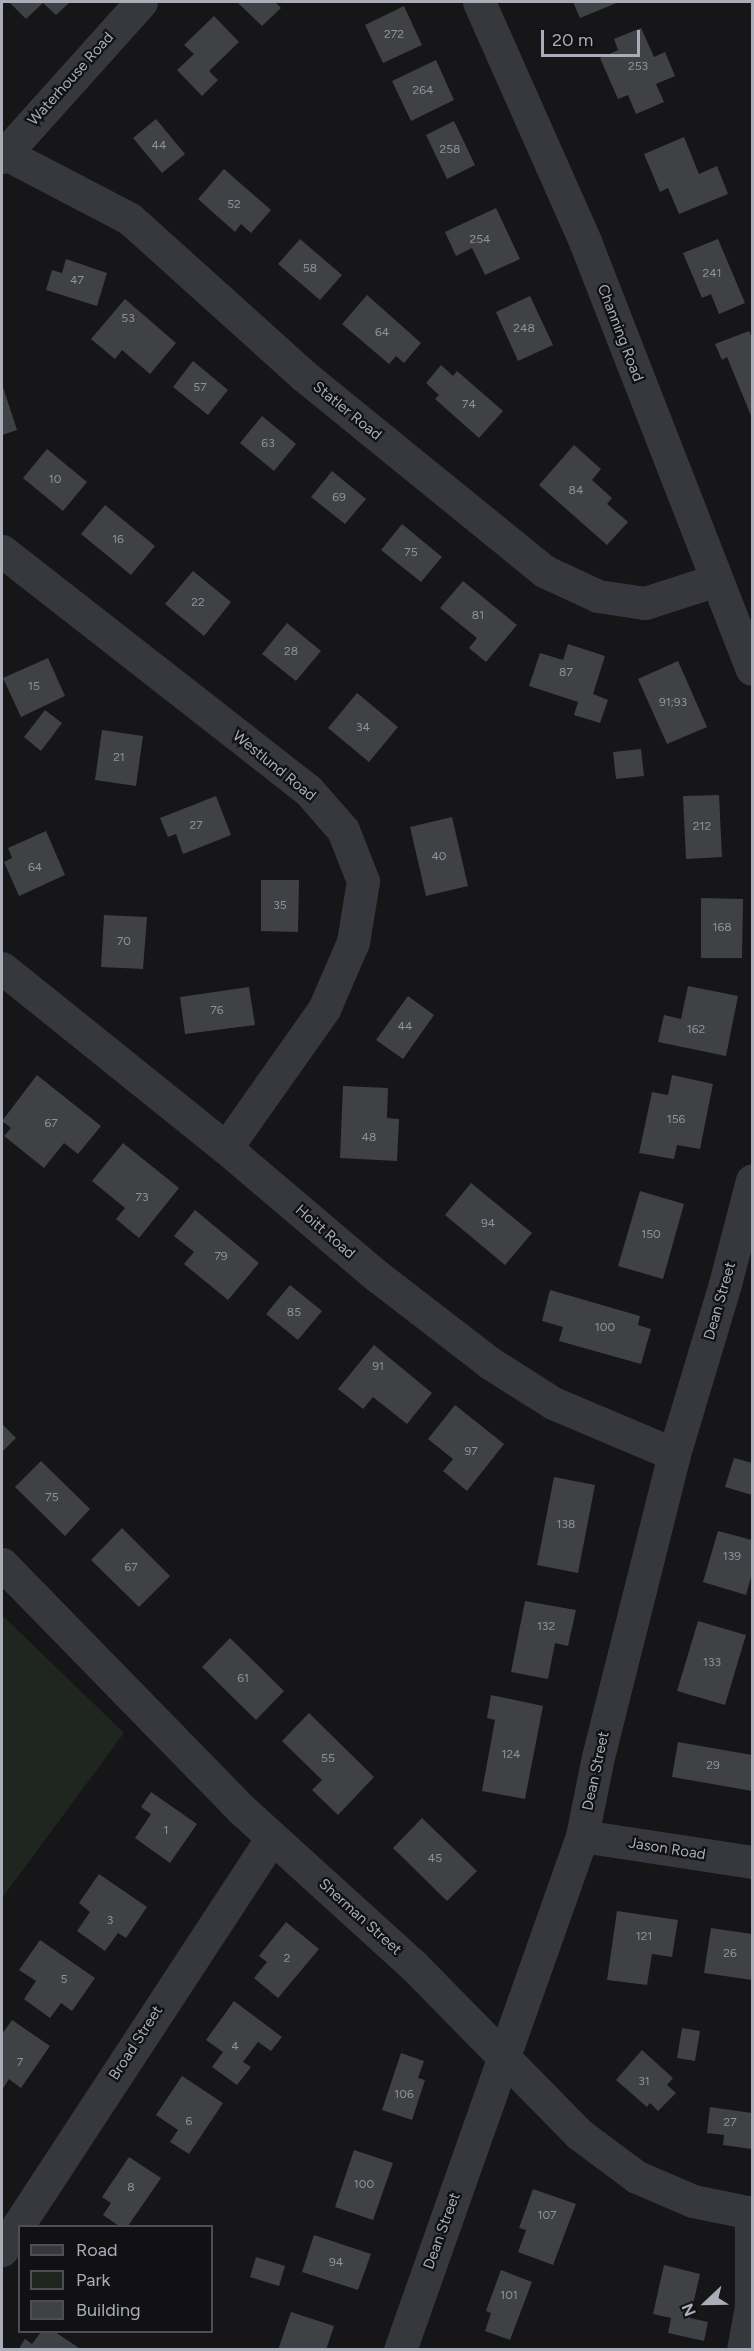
<!DOCTYPE html>
<style>
body{margin:0}
#map{position:relative;width:754px;height:2351px;overflow:hidden;background:#161618;font-family:Figtree,sans-serif}
div>[style]{position:absolute}
.green>*{inset:0;background:#1e261f}
.building>*{inset:0;background:#404145}
.minor>*{height:33px;margin:-16.5px;padding:0 16.5px;transform-origin:16.5px;border-radius:16.5px;background:#37383d}
span{translate:-50% -50%;white-space:nowrap;text-align:center;line-height:1.15;-webkit-text-stroke:4.5px #111113;paint-order:stroke}
.number-label{font-size:12px;color:#8e929b}
.number-label span{-webkit-text-stroke-width:0}
.street-label{font-size:15px;color:#a8adb8}
.frame{position:absolute;inset:0;border:3px solid #a8adb8;pointer-events:none}
.legend{position:absolute;left:18px;top:2225px;width:195px;height:108px;box-sizing:border-box;background:#111113;border:2px solid #4d4f55;margin:0;padding:8px 10px;list-style:none;font-size:18px;color:#a8adb8}
.legend li{display:flex;align-items:center;gap:12px;height:30px}
.legend b{width:30px;border:2px solid #4d4f55}
.north{position:absolute;left:676px;top:2273px;width:60px;height:60px;-webkit-text-stroke:4px #111113;paint-order:stroke;rotate:248deg;font-size:16px;font-weight:700;line-height:24px;text-align:center;color:#a8adb8}
.north::after{content:'';display:block;margin:auto;width:21px;height:27px;background:#a8adb8;clip-path:polygon(50% 0,100% 100%,50% 72%,0 100%)}
.scale{position:absolute;left:541px;top:30px;width:99px;height:27px;box-sizing:border-box;border:3px solid #a8adb8;border-top:0;padding-left:8px;font-size:18px;line-height:21px;white-space:nowrap;color:#a8adb8;-webkit-text-stroke:4px #111113;paint-order:stroke}
</style>
<div id="map">
<div class="green">
<div style="clip-path:polygon(2px 1615px,124px 1733px,2px 1898px)"></div>
</div>
<div class="building">
<div style="clip-path:polygon(9px 2px,70px 2px,56px 15px,43px 3px,26px 19px)"></div>
<div style="clip-path:polygon(237px 2px,275px 2px,281px 8px,262px 26px)"></div>
<div style="clip-path:polygon(573px 2px,619px 2px,580px 18px)"></div>
<div style="clip-path:polygon(404px 6px,422px 45px,383px 63px,365px 25px)"></div>
<div style="clip-path:polygon(214px 16px,239px 42px,209px 71px,218px 80px,202px 96px,177px 70px,194px 54px,184px 45px)"></div>
<div style="clip-path:polygon(641px 28px,654px 57px,665px 52px,675px 76px,656px 84px,664px 102px,636px 114px,628px 95px,618px 99px,600px 58px,618px 50px,614px 39px)"></div>
<div style="clip-path:polygon(436px 60px,454px 100px,411px 121px,392px 81px)"></div>
<div style="clip-path:polygon(156px 119px,185px 154px,162px 173px,133px 138px)"></div>
<div style="clip-path:polygon(454px 121px,475px 165px,447px 179px,426px 135px)"></div>
<div style="clip-path:polygon(684px 137px,699px 174px,717px 166px,728px 194px,679px 214px,668px 188px,660px 192px,644px 154px)"></div>
<div style="clip-path:polygon(224px 169px,271px 210px,251px 233px,241px 224px,235px 232px,198px 199px)"></div>
<div style="clip-path:polygon(496px 208px,520px 259px,485px 275px,472px 248px,456px 256px,445px 232px)"></div>
<div style="clip-path:polygon(300px 239px,342px 275px,320px 300px,278px 264px)"></div>
<div style="clip-path:polygon(718px 239px,745px 303px,719px 314px,711px 294px,702px 298px,683px 253px)"></div>
<div style="clip-path:polygon(66px 259px,107px 273px,97px 306px,46px 290px,52px 270px,62px 273px)"></div>
<div style="clip-path:polygon(367px 295px,421px 343px,404px 363px,396px 356px,389px 364px,342px 324px)"></div>
<div style="clip-path:polygon(530px 296px,553px 345px,518px 361px,496px 312px)"></div>
<div style="clip-path:polygon(125px 299px,176px 343px,150px 374px,122px 350px,115px 359px,91px 339px)"></div>
<div style="clip-path:polygon(749px 331px,752px 338px,752px 418px,727px 357px,722px 360px,715px 344px)"></div>
<div style="clip-path:polygon(193px 361px,228px 390px,208px 415px,173px 387px)"></div>
<div style="clip-path:polygon(441px 365px,453px 376px,457px 371px,503px 411px,479px 438px,435px 399px,439px 395px,426px 383px)"></div>
<div style="clip-path:polygon(2px 384px,17px 430px,2px 435px)"></div>
<div style="clip-path:polygon(262px 416px,296px 444px,274px 471px,240px 443px)"></div>
<div style="clip-path:polygon(574px 445px,601px 469px,592px 480px,612px 498px,607px 504px,628px 522px,607px 545px,539px 485px)"></div>
<div style="clip-path:polygon(47px 449px,87px 482px,63px 511px,23px 478px)"></div>
<div style="clip-path:polygon(332px 471px,366px 499px,345px 524px,311px 497px)"></div>
<div style="clip-path:polygon(105px 505px,155px 546px,131px 575px,81px 534px)"></div>
<div style="clip-path:polygon(402px 524px,442px 557px,421px 582px,381px 550px)"></div>
<div style="clip-path:polygon(193px 571px,231px 602px,204px 636px,165px 604px)"></div>
<div style="clip-path:polygon(463px 581px,517px 625px,486px 662px,469px 648px,477px 638px,440px 608px)"></div>
<div style="clip-path:polygon(287px 623px,321px 651px,296px 681px,262px 654px)"></div>
<div style="clip-path:polygon(568px 644px,605px 656px,593px 694px,608px 700px,600px 723px,574px 715px,578px 702px,529px 686px,540px 653px,563px 660px)"></div>
<div style="clip-path:polygon(48px 658px,65px 696px,21px 717px,3px 678px)"></div>
<div style="clip-path:polygon(678px 661px,707px 727px,667px 744px,638px 679px)"></div>
<div style="clip-path:polygon(357px 693px,398px 727px,369px 762px,328px 728px)"></div>
<div style="clip-path:polygon(45px 710px,62px 723px,41px 751px,24px 737px)"></div>
<div style="clip-path:polygon(102px 730px,143px 736px,136px 786px,95px 780px)"></div>
<div style="clip-path:polygon(641px 749px,644px 776px,616px 779px,613px 752px)"></div>
<div style="clip-path:polygon(719px 795px,722px 857px,686px 859px,683px 796px)"></div>
<div style="clip-path:polygon(216px 796px,231px 835px,183px 854px,176px 834px,168px 837px,160px 818px)"></div>
<div style="clip-path:polygon(452px 817px,468px 886px,426px 896px,410px 827px)"></div>
<div style="clip-path:polygon(46px 831px,65px 875px,19px 896px,4px 862px,12px 858px,8px 848px)"></div>
<div style="clip-path:polygon(261px 880px,299px 880px,298px 932px,261px 931px)"></div>
<div style="clip-path:polygon(701px 898px,743px 899px,742px 958px,701px 958px)"></div>
<div style="clip-path:polygon(104px 915px,147px 917px,143px 969px,101px 967px)"></div>
<div style="clip-path:polygon(688px 986px,738px 996px,726px 1056px,658px 1042px,664px 1015px,681px 1019px)"></div>
<div style="clip-path:polygon(249px 987px,255px 1025px,185px 1034px,180px 997px)"></div>
<div style="clip-path:polygon(408px 996px,434px 1015px,403px 1059px,376px 1040px)"></div>
<div style="clip-path:polygon(37px 1075px,101px 1126px,78px 1154px,64px 1143px,44px 1168px,4px 1136px,11px 1128px,2px 1121px)"></div>
<div style="clip-path:polygon(672px 1075px,713px 1084px,700px 1149px,677px 1145px,674px 1159px,639px 1153px,652px 1092px,668px 1095px)"></div>
<div style="clip-path:polygon(343px 1086px,388px 1088px,387px 1118px,399px 1119px,397px 1161px,340px 1158px)"></div>
<div style="clip-path:polygon(123px 1143px,179px 1188px,139px 1238px,116px 1219px,125px 1208px,92px 1181px)"></div>
<div style="clip-path:polygon(471px 1183px,532px 1233px,505px 1265px,445px 1215px)"></div>
<div style="clip-path:polygon(640px 1191px,684px 1204px,663px 1279px,618px 1266px)"></div>
<div style="clip-path:polygon(195px 1210px,259px 1263px,228px 1300px,184px 1264px,194px 1252px,174px 1236px)"></div>
<div style="clip-path:polygon(290px 1285px,322px 1311px,298px 1340px,266px 1314px)"></div>
<div style="clip-path:polygon(550px 1290px,640px 1316px,638px 1325px,651px 1329px,641px 1364px,559px 1341px,563px 1327px,542px 1321px)"></div>
<div style="clip-path:polygon(374px 1345px,432px 1393px,407px 1424px,373px 1397px,363px 1409px,338px 1389px)"></div>
<div style="clip-path:polygon(455px 1405px,504px 1444px,467px 1491px,443px 1471px,453px 1459px,428px 1439px)"></div>
<div style="clip-path:polygon(2px 1424px,16px 1438px,2px 1452px)"></div>
<div style="clip-path:polygon(734px 1458px,752px 1463px,752px 1495px,725px 1487px)"></div>
<div style="clip-path:polygon(41px 1461px,90px 1509px,65px 1536px,15px 1487px)"></div>
<div style="clip-path:polygon(554px 1477px,595px 1485px,578px 1573px,537px 1565px)"></div>
<div style="clip-path:polygon(122px 1528px,170px 1576px,139px 1607px,91px 1560px)"></div>
<div style="clip-path:polygon(718px 1531px,752px 1540px,752px 1573px,746px 1595px,703px 1582px)"></div>
<div style="clip-path:polygon(525px 1601px,576px 1610px,568px 1646px,555px 1643px,548px 1679px,511px 1672px)"></div>
<div style="clip-path:polygon(698px 1621px,746px 1635px,725px 1705px,677px 1691px)"></div>
<div style="clip-path:polygon(230px 1638px,284px 1691px,256px 1720px,202px 1667px)"></div>
<div style="clip-path:polygon(491px 1695px,543px 1706px,525px 1799px,482px 1791px,495px 1720px,487px 1718px)"></div>
<div style="clip-path:polygon(309px 1713px,374px 1777px,338px 1815px,312px 1790px,322px 1780px,282px 1741px)"></div>
<div style="clip-path:polygon(678px 1742px,752px 1755px,752px 1791px,672px 1777px)"></div>
<div style="clip-path:polygon(151px 1792px,197px 1824px,170px 1863px,135px 1838px,151px 1814px,141px 1807px)"></div>
<div style="clip-path:polygon(422px 1818px,477px 1871px,447px 1901px,393px 1848px)"></div>
<div style="clip-path:polygon(99px 1874px,147px 1907px,126px 1938px,118px 1933px,105px 1951px,77px 1931px,90px 1912px,79px 1903px)"></div>
<div style="clip-path:polygon(617px 1911px,678px 1920px,672px 1957px,652px 1954px,647px 1985px,607px 1980px)"></div>
<div style="clip-path:polygon(286px 1922px,319px 1949px,278px 1998px,254px 1978px,267px 1962px,259px 1956px)"></div>
<div style="clip-path:polygon(711px 1928px,752px 1934px,752px 1980px,704px 1973px)"></div>
<div style="clip-path:polygon(40px 1940px,95px 1978px,72px 2011px,61px 2003px,50px 2018px,24px 1999px,36px 1981px,19px 1970px)"></div>
<div style="clip-path:polygon(234px 2001px,282px 2037px,271px 2051px,258px 2042px,243px 2062px,251px 2067px,237px 2085px,212px 2067px,223px 2052px,206px 2040px)"></div>
<div style="clip-path:polygon(12px 2020px,50px 2046px,21px 2088px,9px 2079px,2px 2090px,2px 2034px)"></div>
<div style="clip-path:polygon(682px 2028px,700px 2031px,695px 2061px,677px 2058px)"></div>
<div style="clip-path:polygon(642px 2050px,673px 2078px,667px 2085px,676px 2093px,658px 2111px,650px 2103px,647px 2107px,616px 2080px)"></div>
<div style="clip-path:polygon(401px 2053px,424px 2061px,418px 2078px,425px 2080px,412px 2120px,382px 2110px)"></div>
<div style="clip-path:polygon(182px 2076px,223px 2103px,189px 2154px,170px 2142px,178px 2130px,156px 2115px)"></div>
<div style="clip-path:polygon(710px 2107px,752px 2113px,752px 2149px,723px 2145px,724px 2135px,707px 2133px)"></div>
<div style="clip-path:polygon(354px 2150px,393px 2163px,373px 2220px,335px 2207px)"></div>
<div style="clip-path:polygon(129px 2157px,161px 2178px,128px 2226px,119px 2226px,103px 2215px,111px 2203px,102px 2197px)"></div>
<div style="clip-path:polygon(533px 2189px,576px 2204px,553px 2265px,518px 2252px,526px 2230px,519px 2228px)"></div>
<div style="clip-path:polygon(314px 2235px,371px 2254px,358px 2290px,302px 2272px)"></div>
<div style="clip-path:polygon(256px 2257px,285px 2266px,279px 2286px,250px 2277px)"></div>
<div style="clip-path:polygon(664px 2265px,700px 2274px,690px 2318px,708px 2322px,704px 2341px,668px 2333px,671px 2318px,653px 2314px)"></div>
<div style="clip-path:polygon(501px 2270px,532px 2282px,510px 2340px,485px 2331px,491px 2313px,486px 2311px)"></div>
<div style="clip-path:polygon(291px 2312px,334px 2326px,326px 2350px,278px 2350px)"></div>
<div style="clip-path:polygon(41px 2332px,55px 2332px,82px 2350px,18px 2350px,25px 2339px,32px 2344px)"></div>
</div>
<div class="minor">
<div style="left:479px;top:2px;width:265px;rotate:66.1deg"></div>
<div style="left:586px;top:244px;width:456px;rotate:68.7deg"></div>
<div style="left:2px;top:152px;width:144px;rotate:27.6deg"></div>
<div style="left:130px;top:219px;width:233px;rotate:42deg"></div>
<div style="left:303px;top:375px;width:311px;rotate:39.1deg"></div>
<div style="left:544px;top:571px;width:60px;rotate:24.8deg"></div>
<div style="left:598px;top:596px;width:48px;rotate:8.5deg"></div>
<div style="left:645px;top:603px;width:75px;rotate:-17.9deg"></div>
<div style="left:2px;top:157px;width:208px;rotate:-48.1deg"></div>
<div style="left:2px;top:551px;width:388px;rotate:38deg"></div>
<div style="left:308px;top:790px;width:53px;rotate:48.8deg"></div>
<div style="left:343px;top:830px;width:55px;rotate:68.6deg"></div>
<div style="left:363px;top:881px;width:62px;rotate:99.3deg"></div>
<div style="left:353px;top:942px;width:73px;rotate:113.4deg"></div>
<div style="left:324px;top:1009px;width:170px;rotate:125.2deg"></div>
<div style="left:2px;top:968px;width:287px;rotate:38.8deg"></div>
<div style="left:226px;top:1148px;width:198px;rotate:40.3deg"></div>
<div style="left:377px;top:1276px;width:143px;rotate:37.6deg"></div>
<div style="left:490px;top:1363px;width:75px;rotate:32.4deg"></div>
<div style="left:553px;top:1403px;width:131px;rotate:22.9deg"></div>
<div style="left:2px;top:1564px;width:342px;rotate:45.7deg"></div>
<div style="left:241px;top:1809px;width:234px;rotate:42.2deg"></div>
<div style="left:414px;top:1966px;width:235px;rotate:45.5deg"></div>
<div style="left:579px;top:2134px;width:72px;rotate:36.6deg"></div>
<div style="left:637px;top:2177px;width:61px;rotate:23.2deg"></div>
<div style="left:693px;top:2201px;width:60px;rotate:11.5deg"></div>
<div style="left:582px;top:1836px;width:172px;rotate:8.7deg"></div>
<div style="left:2px;top:2250px;width:493px;rotate:-56.8deg"></div>
<div style="left:400px;top:2350px;width:545px;rotate:-70.5deg"></div>
<div style="left:582px;top:1836px;width:81px;rotate:-78.6deg"></div>
<div style="left:598px;top:1757px;width:312px;rotate:-75.9deg"></div>
<div style="left:674px;top:1454px;width:177px;rotate:-73.3deg"></div>
<div style="left:725px;top:1284px;width:107px;rotate:-75.4deg"></div>
<div style="left:743px;top:2350px;width:45px;rotate:-79.7deg"></div>
<div style="left:751px;top:2306px;width:94px;rotate:-90deg"></div>
</div>
<div class="number-label">
<span style="left:394px;top:35px">272</span>
<span style="left:638px;top:67px">253</span>
<span style="left:423px;top:91px">264</span>
<span style="left:159px;top:146px">44</span>
<span style="left:450px;top:150px">258</span>
<span style="left:234px;top:205px">52</span>
<span style="left:480px;top:240px">254</span>
<span style="left:310px;top:269px">58</span>
<span style="left:712px;top:274px">241</span>
<span style="left:77px;top:281px">47</span>
<span style="left:128px;top:319px">53</span>
<span style="left:524px;top:329px">248</span>
<span style="left:382px;top:333px">64</span>
<span style="left:200px;top:388px">57</span>
<span style="left:469px;top:405px">74</span>
<span style="left:268px;top:444px">63</span>
<span style="left:55px;top:480px">10</span>
<span style="left:576px;top:491px">84</span>
<span style="left:339px;top:498px">69</span>
<span style="left:118px;top:540px">16</span>
<span style="left:411px;top:553px">75</span>
<span style="left:198px;top:603px">22</span>
<span style="left:478px;top:616px">81</span>
<span style="left:291px;top:652px">28</span>
<span style="left:566px;top:673px">87</span>
<span style="left:34px;top:687px">15</span>
<span style="left:673px;top:703px">91;93</span>
<span style="left:363px;top:728px">34</span>
<span style="left:119px;top:758px">21</span>
<span style="left:196px;top:826px">27</span>
<span style="left:702px;top:827px">212</span>
<span style="left:439px;top:857px">40</span>
<span style="left:35px;top:868px">64</span>
<span style="left:280px;top:906px">35</span>
<span style="left:722px;top:928px">168</span>
<span style="left:124px;top:942px">70</span>
<span style="left:217px;top:1011px">76</span>
<span style="left:405px;top:1027px">44</span>
<span style="left:696px;top:1030px">162</span>
<span style="left:676px;top:1120px">156</span>
<span style="left:51px;top:1124px">67</span>
<span style="left:369px;top:1138px">48</span>
<span style="left:142px;top:1198px">73</span>
<span style="left:488px;top:1224px">94</span>
<span style="left:651px;top:1235px">150</span>
<span style="left:221px;top:1257px">79</span>
<span style="left:294px;top:1313px">85</span>
<span style="left:605px;top:1328px">100</span>
<span style="left:378px;top:1367px">91</span>
<span style="left:471px;top:1452px">97</span>
<span style="left:52px;top:1498px">75</span>
<span style="left:566px;top:1525px">138</span>
<span style="left:732px;top:1557px">139</span>
<span style="left:131px;top:1568px">67</span>
<span style="left:546px;top:1627px">132</span>
<span style="left:712px;top:1663px">133</span>
<span style="left:243px;top:1679px">61</span>
<span style="left:511px;top:1755px">124</span>
<span style="left:328px;top:1759px">55</span>
<span style="left:713px;top:1766px">29</span>
<span style="left:166px;top:1831px">1</span>
<span style="left:435px;top:1859px">45</span>
<span style="left:110px;top:1921px">3</span>
<span style="left:644px;top:1937px">121</span>
<span style="left:730px;top:1954px">26</span>
<span style="left:287px;top:1959px">2</span>
<span style="left:64px;top:1980px">5</span>
<span style="left:235px;top:2047px">4</span>
<span style="left:20px;top:2063px">7</span>
<span style="left:644px;top:2082px">31</span>
<span style="left:404px;top:2095px">106</span>
<span style="left:189px;top:2122px">6</span>
<span style="left:730px;top:2123px">27</span>
<span style="left:364px;top:2185px">100</span>
<span style="left:131px;top:2188px">8</span>
<span style="left:547px;top:2216px">107</span>
<span style="left:336px;top:2263px">94</span>
<span style="left:509px;top:2296px">101</span>
</div>
<div class="street-label">
<span style="left:71px;top:79px;rotate:-48deg">Waterhouse Road</span>
<span style="left:620px;top:333px;rotate:69deg">Channing Road</span>
<span style="left:347px;top:411px;rotate:39deg">Statler Road</span>
<span style="left:274px;top:766px;rotate:39deg">Westlund Road</span>
<span style="left:325px;top:1232px;rotate:41deg">Hoitt Road</span>
<span style="left:720px;top:1301px;rotate:-74deg">Dean Street</span>
<span style="left:596px;top:1771px;rotate:-78deg">Dean Street</span>
<span style="left:667px;top:1849px;rotate:9deg">Jason Road</span>
<span style="left:360px;top:1917px;rotate:42deg">Sherman Street</span>
<span style="left:136px;top:2043px;rotate:-57deg">Broad Street</span>
<span style="left:442px;top:2231px;rotate:-70deg">Dean Street</span>
</div>
<div class="frame"></div>
<ul class="legend">
<li><b style="height:8px;background:#37383d"></b>Road</li>
<li><b style="height:16px;background:#1e261f"></b>Park</li>
<li><b style="height:16px;background:#404145"></b>Building</li>
</ul>
<div class="north">N</div>
<div class="scale">20 m</div>
</div>
